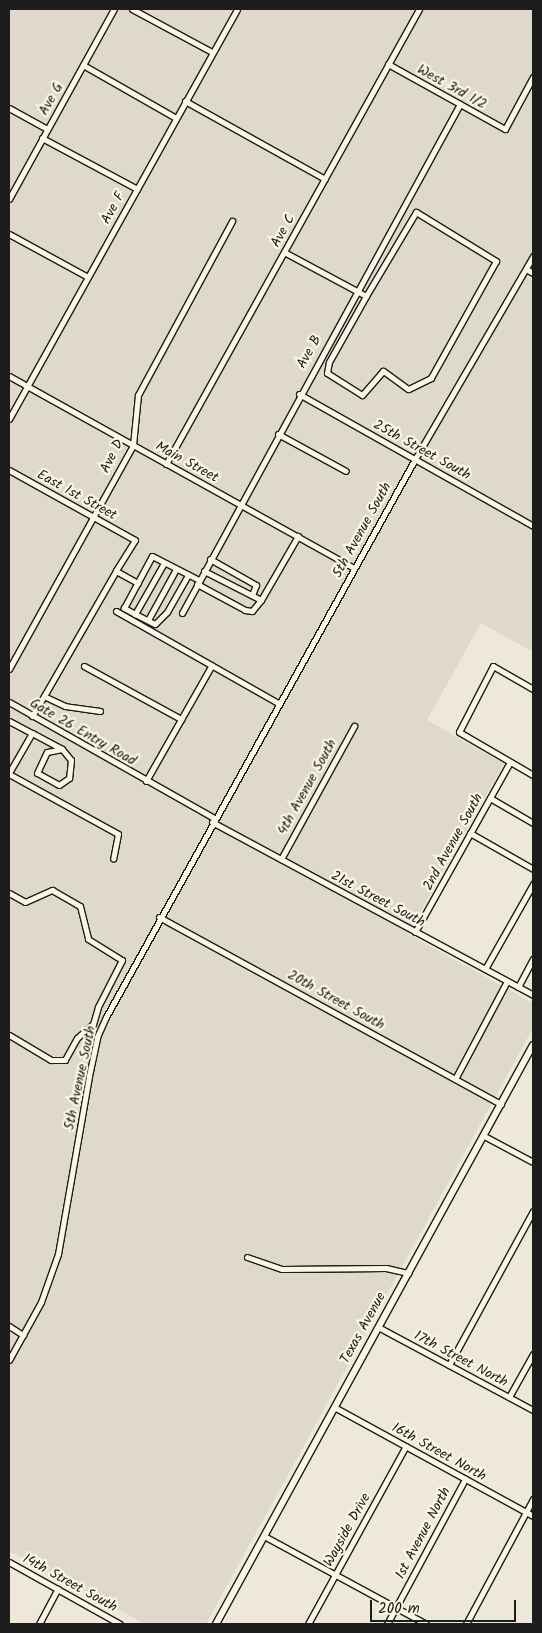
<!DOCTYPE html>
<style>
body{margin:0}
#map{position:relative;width:542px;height:1633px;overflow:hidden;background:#eee8d9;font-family:Kalam,sans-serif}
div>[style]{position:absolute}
.built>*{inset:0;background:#ded9cb}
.roads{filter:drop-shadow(1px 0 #1c1c1c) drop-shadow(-1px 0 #1c1c1c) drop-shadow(0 1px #1c1c1c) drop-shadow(0 -1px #1c1c1c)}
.minor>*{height:5px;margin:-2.5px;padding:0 2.5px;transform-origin:2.5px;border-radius:2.5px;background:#fcf5e5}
.major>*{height:6px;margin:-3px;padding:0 3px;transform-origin:3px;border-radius:3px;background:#fcf5e5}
span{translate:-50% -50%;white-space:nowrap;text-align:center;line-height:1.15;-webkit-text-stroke:4.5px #fcf5e5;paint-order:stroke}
.street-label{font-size:14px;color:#1c1c1c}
.frame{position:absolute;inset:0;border:10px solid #1c1c1c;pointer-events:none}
.scale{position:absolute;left:370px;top:1600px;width:146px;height:22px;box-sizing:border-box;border:2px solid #1c1c1c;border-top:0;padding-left:6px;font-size:15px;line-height:18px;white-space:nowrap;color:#1c1c1c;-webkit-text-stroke:4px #fcf5e5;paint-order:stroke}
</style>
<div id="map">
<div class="built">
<div style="clip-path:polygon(9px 9px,533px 9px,533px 266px,527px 276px,533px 280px,533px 652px,481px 623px,427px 720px,504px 764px,408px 934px,533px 1003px,533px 1028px,206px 1624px,145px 1624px,9px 1551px)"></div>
</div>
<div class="roads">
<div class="minor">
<div style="left:132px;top:9px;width:91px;rotate:28.3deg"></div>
<div style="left:388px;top:64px;width:134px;rotate:29.1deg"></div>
<div style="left:505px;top:129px;width:59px;rotate:-61.7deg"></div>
<div style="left:83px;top:65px;width:107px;rotate:29.7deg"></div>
<div style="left:185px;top:101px;width:160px;rotate:29.1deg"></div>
<div style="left:9px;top:108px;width:43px;rotate:28.9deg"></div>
<div style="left:42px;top:138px;width:108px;rotate:28.2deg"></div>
<div style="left:9px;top:199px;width:217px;rotate:-61.1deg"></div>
<div style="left:9px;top:234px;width:90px;rotate:28.6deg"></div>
<div style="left:284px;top:252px;width:93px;rotate:28.2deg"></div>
<div style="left:366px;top:296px;width:98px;rotate:-59.2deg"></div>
<div style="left:416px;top:212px;width:94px;rotate:31.5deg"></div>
<div style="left:496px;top:261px;width:134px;rotate:119.1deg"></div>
<div style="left:431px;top:378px;width:25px;rotate:154deg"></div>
<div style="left:408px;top:389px;width:31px;rotate:-144deg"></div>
<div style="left:383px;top:371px;width:32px;rotate:131deg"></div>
<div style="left:362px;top:395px;width:41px;rotate:-147.8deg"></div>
<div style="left:327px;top:373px;width:11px;rotate:-80deg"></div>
<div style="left:329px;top:362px;width:76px;rotate:-60.7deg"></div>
<div style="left:526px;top:269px;width:8px;rotate:30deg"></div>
<div style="left:9px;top:376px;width:395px;rotate:29.1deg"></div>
<div style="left:299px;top:394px;width:269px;rotate:29.4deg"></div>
<div style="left:9px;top:419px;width:469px;rotate:-60.9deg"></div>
<div style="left:278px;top:434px;width:77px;rotate:28.6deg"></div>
<div style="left:166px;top:464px;width:521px;rotate:-60.92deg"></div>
<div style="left:9px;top:470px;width:144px;rotate:29.1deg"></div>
<div style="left:135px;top:540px;width:36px;rotate:122deg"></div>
<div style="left:116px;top:571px;width:25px;rotate:29deg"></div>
<div style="left:210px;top:559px;width:53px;rotate:29.5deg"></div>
<div style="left:256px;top:585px;width:11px;rotate:112deg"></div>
<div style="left:164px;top:563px;width:59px;rotate:119.6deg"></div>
<div style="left:135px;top:614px;width:13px;rotate:-151deg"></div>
<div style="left:124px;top:608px;width:59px;rotate:-61.7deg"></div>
<div style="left:152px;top:556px;width:53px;rotate:27.1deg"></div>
<div style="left:204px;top:571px;width:64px;rotate:27deg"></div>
<div style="left:261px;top:600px;width:74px;rotate:-60deg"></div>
<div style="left:197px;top:584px;width:55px;rotate:28.4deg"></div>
<div style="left:245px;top:610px;width:7px;rotate:8deg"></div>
<div style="left:252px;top:611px;width:14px;rotate:-51deg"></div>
<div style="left:116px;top:611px;width:186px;rotate:29.6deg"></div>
<div style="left:182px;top:613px;width:580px;rotate:-61.36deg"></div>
<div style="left:135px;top:614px;width:22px;rotate:27deg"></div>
<div style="left:155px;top:624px;width:17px;rotate:-45deg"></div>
<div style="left:167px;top:612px;width:43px;rotate:-60.4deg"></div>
<div style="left:148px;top:620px;width:58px;rotate:-61.2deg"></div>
<div style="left:84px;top:666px;width:111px;rotate:28.7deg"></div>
<div style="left:9px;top:669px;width:256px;rotate:-61deg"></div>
<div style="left:133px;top:445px;width:50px;rotate:-84.3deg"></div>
<div style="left:138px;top:395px;width:198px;rotate:-61.6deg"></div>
<div style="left:533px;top:689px;width:46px;rotate:-150.1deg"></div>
<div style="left:493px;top:666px;width:74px;rotate:117.3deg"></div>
<div style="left:459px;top:732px;width:86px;rotate:30.2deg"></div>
<div style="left:9px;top:702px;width:236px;rotate:29.5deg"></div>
<div style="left:100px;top:711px;width:35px;rotate:-172deg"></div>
<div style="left:65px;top:706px;width:23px;rotate:-155deg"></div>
<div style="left:44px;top:696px;width:144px;rotate:-60.1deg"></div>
<div style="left:32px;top:716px;width:23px;rotate:-59deg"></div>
<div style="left:9px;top:721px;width:26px;rotate:28deg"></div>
<div style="left:32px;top:733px;width:46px;rotate:119.9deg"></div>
<div style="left:32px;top:733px;width:34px;rotate:28deg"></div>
<div style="left:62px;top:749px;width:14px;rotate:51deg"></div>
<div style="left:71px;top:760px;width:18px;rotate:96deg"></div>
<div style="left:69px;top:778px;width:12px;rotate:145deg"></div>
<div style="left:59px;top:785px;width:25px;rotate:-151deg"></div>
<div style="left:37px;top:773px;width:23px;rotate:-65deg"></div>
<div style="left:47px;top:752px;width:15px;rotate:-11deg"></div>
<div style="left:9px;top:774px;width:124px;rotate:28.8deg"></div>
<div style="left:118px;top:834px;width:25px;rotate:101deg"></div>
<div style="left:146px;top:781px;width:133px;rotate:-60.4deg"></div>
<div style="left:490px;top:798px;width:50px;rotate:30.2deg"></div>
<div style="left:212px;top:822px;width:365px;rotate:28.3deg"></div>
<div style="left:470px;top:833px;width:73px;rotate:29.7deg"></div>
<div style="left:281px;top:859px;width:152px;rotate:-61.2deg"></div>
<div style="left:9px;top:893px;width:18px;rotate:29deg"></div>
<div style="left:25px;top:902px;width:30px;rotate:-24deg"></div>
<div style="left:52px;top:890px;width:32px;rotate:30deg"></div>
<div style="left:80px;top:906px;width:34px;rotate:76deg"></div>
<div style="left:88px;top:939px;width:40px;rotate:32deg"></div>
<div style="left:122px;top:960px;width:53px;rotate:117.1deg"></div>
<div style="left:98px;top:1007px;width:18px;rotate:106deg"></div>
<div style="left:93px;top:1024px;width:21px;rotate:139deg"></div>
<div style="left:77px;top:1038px;width:25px;rotate:119deg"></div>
<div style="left:65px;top:1060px;width:14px;rotate:180deg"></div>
<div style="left:51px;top:1060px;width:49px;rotate:-149.2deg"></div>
<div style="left:159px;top:917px;width:390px;rotate:28.7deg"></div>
<div style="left:415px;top:932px;width:195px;rotate:-60.8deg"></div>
<div style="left:485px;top:969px;width:98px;rotate:-60.5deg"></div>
<div style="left:518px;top:987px;width:32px;rotate:-62deg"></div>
<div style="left:455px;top:1079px;width:111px;rotate:-62deg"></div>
<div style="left:484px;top:1136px;width:55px;rotate:28deg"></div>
<div style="left:247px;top:1257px;width:37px;rotate:19deg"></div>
<div style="left:282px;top:1269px;width:104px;rotate:-0.6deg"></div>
<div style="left:386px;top:1268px;width:23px;rotate:13deg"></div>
<div style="left:9px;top:1326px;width:17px;rotate:33deg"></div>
<div style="left:378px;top:1327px;width:176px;rotate:28.2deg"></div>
<div style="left:9px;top:1360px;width:66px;rotate:-61.1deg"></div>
<div style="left:41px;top:1302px;width:51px;rotate:-70.5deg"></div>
<div style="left:58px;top:1254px;width:181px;rotate:-80.1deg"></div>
<div style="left:89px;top:1076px;width:40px;rotate:-78deg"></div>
<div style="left:97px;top:1037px;width:22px;rotate:-66deg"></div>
<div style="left:106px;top:1017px;width:638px;rotate:-61.02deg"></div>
<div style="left:415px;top:459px;width:235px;rotate:-59.8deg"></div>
<div style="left:449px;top:1365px;width:175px;rotate:-61.4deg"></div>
<div style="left:509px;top:1397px;width:49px;rotate:-60.8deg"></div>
<div style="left:334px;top:1407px;width:227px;rotate:28.7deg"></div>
<div style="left:264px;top:1536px;width:184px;rotate:28.5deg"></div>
<div style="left:9px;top:1562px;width:127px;rotate:29.2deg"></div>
<div style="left:39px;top:1624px;width:40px;rotate:-62deg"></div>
<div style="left:308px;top:1624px;width:203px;rotate:-61.2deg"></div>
<div style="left:387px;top:1624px;width:165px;rotate:-61.7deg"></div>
<div style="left:466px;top:1624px;width:142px;rotate:-61.8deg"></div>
</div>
<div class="major">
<div style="left:216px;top:1624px;width:660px;rotate:-61.3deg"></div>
</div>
</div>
<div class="street-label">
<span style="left:452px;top:87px;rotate:29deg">West 3rd 1/2</span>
<span style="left:51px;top:99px;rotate:-61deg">Ave G</span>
<span style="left:113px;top:208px;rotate:-61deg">Ave F</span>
<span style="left:283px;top:231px;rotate:-61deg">Ave C</span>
<span style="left:309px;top:352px;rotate:-61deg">Ave B</span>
<span style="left:422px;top:450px;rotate:29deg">25th Street South</span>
<span style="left:112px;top:456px;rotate:-64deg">Ave D</span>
<span style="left:187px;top:462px;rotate:29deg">Main Street</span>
<span style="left:77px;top:495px;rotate:29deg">East 1st Street</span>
<span style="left:362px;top:530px;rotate:-61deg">5th Avenue South</span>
<span style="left:83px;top:732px;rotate:30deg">Gate 26 Entry Road</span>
<span style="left:307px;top:787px;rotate:-61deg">4th Avenue South</span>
<span style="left:453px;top:842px;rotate:-61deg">2nd Avenue South</span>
<span style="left:378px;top:899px;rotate:28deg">21st Street South</span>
<span style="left:336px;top:1000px;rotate:29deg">20th Street South</span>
<span style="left:80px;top:1078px;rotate:-78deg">5th Avenue South</span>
<span style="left:363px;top:1328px;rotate:-61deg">Texas Avenue</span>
<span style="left:461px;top:1359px;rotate:28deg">17th Street North</span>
<span style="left:439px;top:1452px;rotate:29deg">16th Street North</span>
<span style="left:347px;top:1530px;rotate:-61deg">Wayside Drive</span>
<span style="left:423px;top:1533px;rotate:-62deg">1st Avenue North</span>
<span style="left:70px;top:1583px;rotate:29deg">14th Street South</span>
</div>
<div class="frame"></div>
<div class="scale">200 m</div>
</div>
